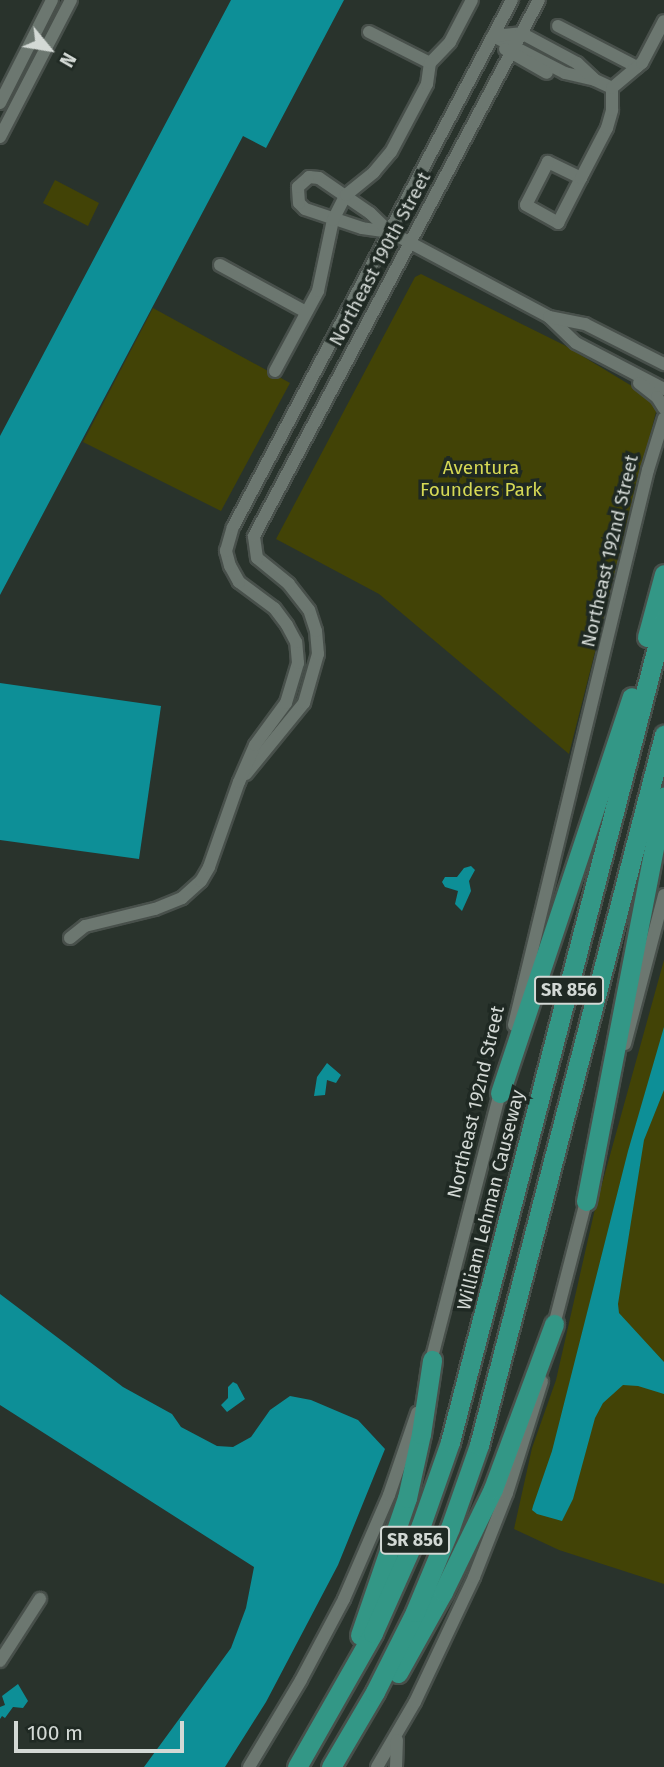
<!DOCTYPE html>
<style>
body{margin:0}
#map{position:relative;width:664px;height:1767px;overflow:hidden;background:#29332c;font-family:"Fira Sans",sans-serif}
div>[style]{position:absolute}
.green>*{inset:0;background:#424306}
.water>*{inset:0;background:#0d8f97}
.roads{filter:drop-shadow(2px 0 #48504b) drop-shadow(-2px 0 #48504b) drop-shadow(0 2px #48504b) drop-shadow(0 -2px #48504b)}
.minor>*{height:12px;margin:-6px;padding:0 6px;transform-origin:6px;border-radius:6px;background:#6c7770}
.highway>*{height:19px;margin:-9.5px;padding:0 9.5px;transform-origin:9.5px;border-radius:9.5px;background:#339786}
span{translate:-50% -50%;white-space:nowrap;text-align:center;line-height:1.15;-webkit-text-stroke:7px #1f2923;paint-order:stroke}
.shield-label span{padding:2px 5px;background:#1f2923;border:2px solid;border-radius:5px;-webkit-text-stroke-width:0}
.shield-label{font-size:18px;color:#d3d9d5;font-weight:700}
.street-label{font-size:19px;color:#d3d9d5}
.park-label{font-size:19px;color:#d6d955}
.north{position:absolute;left:14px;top:14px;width:70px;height:70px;-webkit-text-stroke:5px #1f2923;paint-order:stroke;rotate:120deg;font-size:19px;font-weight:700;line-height:28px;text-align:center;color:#d3d9d5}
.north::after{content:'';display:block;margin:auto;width:24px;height:32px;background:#d3d9d5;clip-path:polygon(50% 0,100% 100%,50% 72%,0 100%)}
.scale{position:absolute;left:14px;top:1721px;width:170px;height:32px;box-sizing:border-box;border:4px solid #d3d9d5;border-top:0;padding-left:9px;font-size:21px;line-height:24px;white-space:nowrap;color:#d3d9d5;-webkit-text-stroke:5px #1f2923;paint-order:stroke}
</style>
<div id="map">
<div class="green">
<div style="clip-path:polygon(55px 180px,99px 203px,88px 226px,43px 203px)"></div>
<div style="clip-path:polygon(421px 274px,564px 345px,655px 400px,657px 408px,569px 754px,379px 594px,276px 539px,415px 277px)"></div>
<div style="clip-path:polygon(153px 308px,290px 383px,221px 511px,83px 442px)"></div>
<div style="clip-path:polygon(664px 960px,664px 1584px,559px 1550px,514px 1529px,532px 1448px,556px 1380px,594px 1213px)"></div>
</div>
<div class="water">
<div style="clip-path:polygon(231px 0,344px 0,266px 148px,243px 136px,0 595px,0 436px)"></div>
<div style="clip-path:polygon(0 683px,161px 706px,139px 859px,0 840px)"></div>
<div style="clip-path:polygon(471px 866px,475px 870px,469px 881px,471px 891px,462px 911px,455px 904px,458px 891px,445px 887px,442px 882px,445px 877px,457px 877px,464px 868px)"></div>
<div style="clip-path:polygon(664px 1027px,664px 1090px,644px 1140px,618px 1304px,619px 1313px,664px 1362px,664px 1394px,638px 1386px,623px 1385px,603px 1403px,595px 1418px,573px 1499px,562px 1521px,537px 1514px,532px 1510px,533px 1506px,552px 1451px,628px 1151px)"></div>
<div style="clip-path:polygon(327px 1063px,341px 1075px,336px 1083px,327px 1080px,325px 1095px,314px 1096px,317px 1077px)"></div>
<div style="clip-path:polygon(0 1294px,123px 1387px,172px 1414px,181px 1427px,217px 1446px,233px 1447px,251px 1437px,270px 1410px,290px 1396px,311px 1400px,358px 1420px,385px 1449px,338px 1565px,266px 1702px,225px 1767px,144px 1767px,231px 1648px,246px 1608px,254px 1567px,0 1405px)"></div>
<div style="clip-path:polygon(233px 1382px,237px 1384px,245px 1399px,227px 1412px,221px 1405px,228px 1398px,228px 1387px)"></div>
<div style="clip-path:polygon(18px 1684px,28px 1701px,23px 1708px,13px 1707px,5px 1718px,2px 1716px,0 1719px,0 1707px,5px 1705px,2px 1696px)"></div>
</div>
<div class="roads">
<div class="minor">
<div style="left:558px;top:26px;width:89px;rotate:27.4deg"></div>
<div style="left:369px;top:32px;width:68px;rotate:26.9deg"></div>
<div style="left:493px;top:36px;width:81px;rotate:27.2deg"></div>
<div style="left:565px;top:73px;width:31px;rotate:13deg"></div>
<div style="left:595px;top:80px;width:19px;rotate:25deg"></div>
<div style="left:494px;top:36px;width:27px;rotate:-6deg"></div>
<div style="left:521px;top:33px;width:64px;rotate:28.2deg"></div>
<div style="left:577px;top:63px;width:23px;rotate:43deg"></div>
<div style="left:505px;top:49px;width:48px;rotate:29.7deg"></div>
<div style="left:0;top:103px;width:115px;rotate:-63.2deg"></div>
<div style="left:0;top:137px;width:154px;rotate:-62.6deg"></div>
<div style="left:581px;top:178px;width:37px;rotate:-154deg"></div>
<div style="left:548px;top:162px;width:48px;rotate:117.1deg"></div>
<div style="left:526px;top:205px;width:37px;rotate:29deg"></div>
<div style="left:558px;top:223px;width:51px;rotate:-62.9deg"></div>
<div style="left:581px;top:178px;width:56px;rotate:-62.5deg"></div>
<div style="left:607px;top:128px;width:19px;rotate:-74deg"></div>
<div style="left:612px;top:110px;width:22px;rotate:-90deg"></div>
<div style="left:612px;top:88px;width:39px;rotate:-40deg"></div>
<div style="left:642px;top:63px;width:47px;rotate:-62.4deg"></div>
<div style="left:390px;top:232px;width:28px;rotate:-172deg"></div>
<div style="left:362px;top:228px;width:60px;rotate:-161.6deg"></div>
<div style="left:305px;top:209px;width:8px;rotate:-135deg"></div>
<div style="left:299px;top:203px;width:16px;rotate:-94deg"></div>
<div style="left:298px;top:187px;width:15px;rotate:-42deg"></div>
<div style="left:309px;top:177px;width:10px;rotate:6deg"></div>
<div style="left:319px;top:178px;width:62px;rotate:34.5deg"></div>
<div style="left:370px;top:213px;width:28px;rotate:44deg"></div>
<div style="left:390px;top:232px;width:180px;rotate:28.1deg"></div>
<div style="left:549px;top:317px;width:37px;rotate:44deg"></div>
<div style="left:576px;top:343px;width:99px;rotate:27.6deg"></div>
<div style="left:220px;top:265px;width:98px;rotate:28.7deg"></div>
<div style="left:549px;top:317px;width:37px;rotate:11deg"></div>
<div style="left:585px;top:324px;width:89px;rotate:26.9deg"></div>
<div style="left:275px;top:371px;width:91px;rotate:-61.7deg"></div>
<div style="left:318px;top:291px;width:73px;rotate:-78.1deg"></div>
<div style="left:333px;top:220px;width:28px;rotate:-63deg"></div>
<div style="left:346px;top:195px;width:36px;rotate:-39deg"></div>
<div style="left:374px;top:172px;width:26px;rotate:-50deg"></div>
<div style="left:391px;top:152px;width:77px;rotate:-62.1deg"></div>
<div style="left:427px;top:84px;width:21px;rotate:-82deg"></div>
<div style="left:430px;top:63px;width:29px;rotate:-46deg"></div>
<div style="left:450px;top:42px;width:47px;rotate:-62.4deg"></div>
<div style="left:639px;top:383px;width:23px;rotate:38deg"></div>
<div style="left:657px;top:397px;width:13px;rotate:58deg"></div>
<div style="left:246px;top:774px;width:92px;rotate:-50.8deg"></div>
<div style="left:304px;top:703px;width:51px;rotate:-74.1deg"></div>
<div style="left:318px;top:654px;width:23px;rotate:-95deg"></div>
<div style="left:316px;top:631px;width:22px;rotate:-108deg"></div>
<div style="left:309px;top:610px;width:33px;rotate:-128deg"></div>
<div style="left:289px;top:584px;width:41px;rotate:-140.9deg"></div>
<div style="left:257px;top:558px;width:22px;rotate:-98deg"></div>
<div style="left:254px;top:536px;width:607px;rotate:-62deg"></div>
<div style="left:70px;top:938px;width:19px;rotate:-39deg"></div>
<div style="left:85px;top:926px;width:72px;rotate:-13.7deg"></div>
<div style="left:155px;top:909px;width:29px;rotate:-22deg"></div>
<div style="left:182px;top:898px;width:25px;rotate:-42deg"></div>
<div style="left:201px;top:881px;width:16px;rotate:-60deg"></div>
<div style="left:209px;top:867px;width:90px;rotate:-70.6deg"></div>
<div style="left:239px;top:782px;width:40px;rotate:-66.6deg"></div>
<div style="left:255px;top:745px;width:52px;rotate:-53.6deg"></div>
<div style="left:286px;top:703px;width:42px;rotate:-73.3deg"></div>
<div style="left:298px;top:663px;width:21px;rotate:-95deg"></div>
<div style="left:296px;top:642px;width:19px;rotate:-118deg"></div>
<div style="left:287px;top:625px;width:21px;rotate:-127deg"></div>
<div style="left:274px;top:608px;width:44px;rotate:-143.4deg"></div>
<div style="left:239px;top:582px;width:18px;rotate:-119deg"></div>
<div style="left:230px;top:566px;width:16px;rotate:-105deg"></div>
<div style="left:226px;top:551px;width:25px;rotate:-74deg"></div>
<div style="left:233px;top:527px;width:596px;rotate:-62.1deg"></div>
<div style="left:514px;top:1025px;width:571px;rotate:-76.43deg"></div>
<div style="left:648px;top:470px;width:54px;rotate:-72.9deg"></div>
<div style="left:625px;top:1044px;width:154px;rotate:-75.3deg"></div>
<div style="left:553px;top:1329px;width:139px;rotate:-75.5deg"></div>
<div style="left:430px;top:1365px;width:286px;rotate:-75.6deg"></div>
<div style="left:0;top:1661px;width:74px;rotate:-57.2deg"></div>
<div style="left:249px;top:1767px;width:101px;rotate:-59.1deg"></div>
<div style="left:301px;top:1680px;width:92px;rotate:-62deg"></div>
<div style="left:344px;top:1599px;width:113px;rotate:-66.6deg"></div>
<div style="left:389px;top:1495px;width:87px;rotate:-71.1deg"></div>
<div style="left:377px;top:1767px;width:75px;rotate:-59.7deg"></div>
<div style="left:415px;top:1702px;width:138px;rotate:-64.7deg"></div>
<div style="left:474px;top:1577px;width:90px;rotate:-68.6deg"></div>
<div style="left:507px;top:1493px;width:117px;rotate:-72.6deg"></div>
<div style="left:396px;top:1767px;width:27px;rotate:-88deg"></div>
</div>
<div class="highway">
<div style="left:647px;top:637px;width:65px;rotate:-74.9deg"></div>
<div style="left:500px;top:1093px;width:417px;rotate:-71.6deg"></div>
<div style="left:586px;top:1201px;width:412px;rotate:-79.1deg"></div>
<div style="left:360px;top:1635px;width:145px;rotate:-71.1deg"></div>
<div style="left:407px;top:1498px;width:66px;rotate:-77.7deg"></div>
<div style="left:421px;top:1434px;width:75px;rotate:-81.5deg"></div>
<div style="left:398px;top:1673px;width:93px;rotate:-60.9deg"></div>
<div style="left:443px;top:1592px;width:114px;rotate:-64.1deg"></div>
<div style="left:493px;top:1489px;width:176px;rotate:-69.7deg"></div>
<div style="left:297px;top:1767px;width:154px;rotate:-60.4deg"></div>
<div style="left:373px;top:1633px;width:118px;rotate:-66deg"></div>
<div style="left:421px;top:1525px;width:88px;rotate:-70.7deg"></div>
<div style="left:450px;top:1442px;width:849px;rotate:-75.41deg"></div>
<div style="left:331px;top:1767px;width:87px;rotate:-59.6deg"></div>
<div style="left:375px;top:1692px;width:89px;rotate:-63.4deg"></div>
<div style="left:415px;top:1612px;width:91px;rotate:-67.4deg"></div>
<div style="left:450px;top:1528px;width:88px;rotate:-70.7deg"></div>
<div style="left:479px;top:1445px;width:734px;rotate:-75.4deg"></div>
</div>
</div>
<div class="shield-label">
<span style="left:569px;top:990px">SR 856</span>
<span style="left:415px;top:1540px">SR 856</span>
</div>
<div class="street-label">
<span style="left:380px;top:259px;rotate:-62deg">Northeast 190th Street</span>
<span style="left:610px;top:551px;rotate:-77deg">Northeast 192nd Street</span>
<span style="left:476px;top:1102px;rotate:-77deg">Northeast 192nd Street</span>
<span style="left:491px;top:1200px;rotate:-76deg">William Lehman Causeway</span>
</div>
<div class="park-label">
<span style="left:481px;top:479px">Aventura<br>Founders Park</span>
</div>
<div class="north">N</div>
<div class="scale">100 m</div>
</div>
